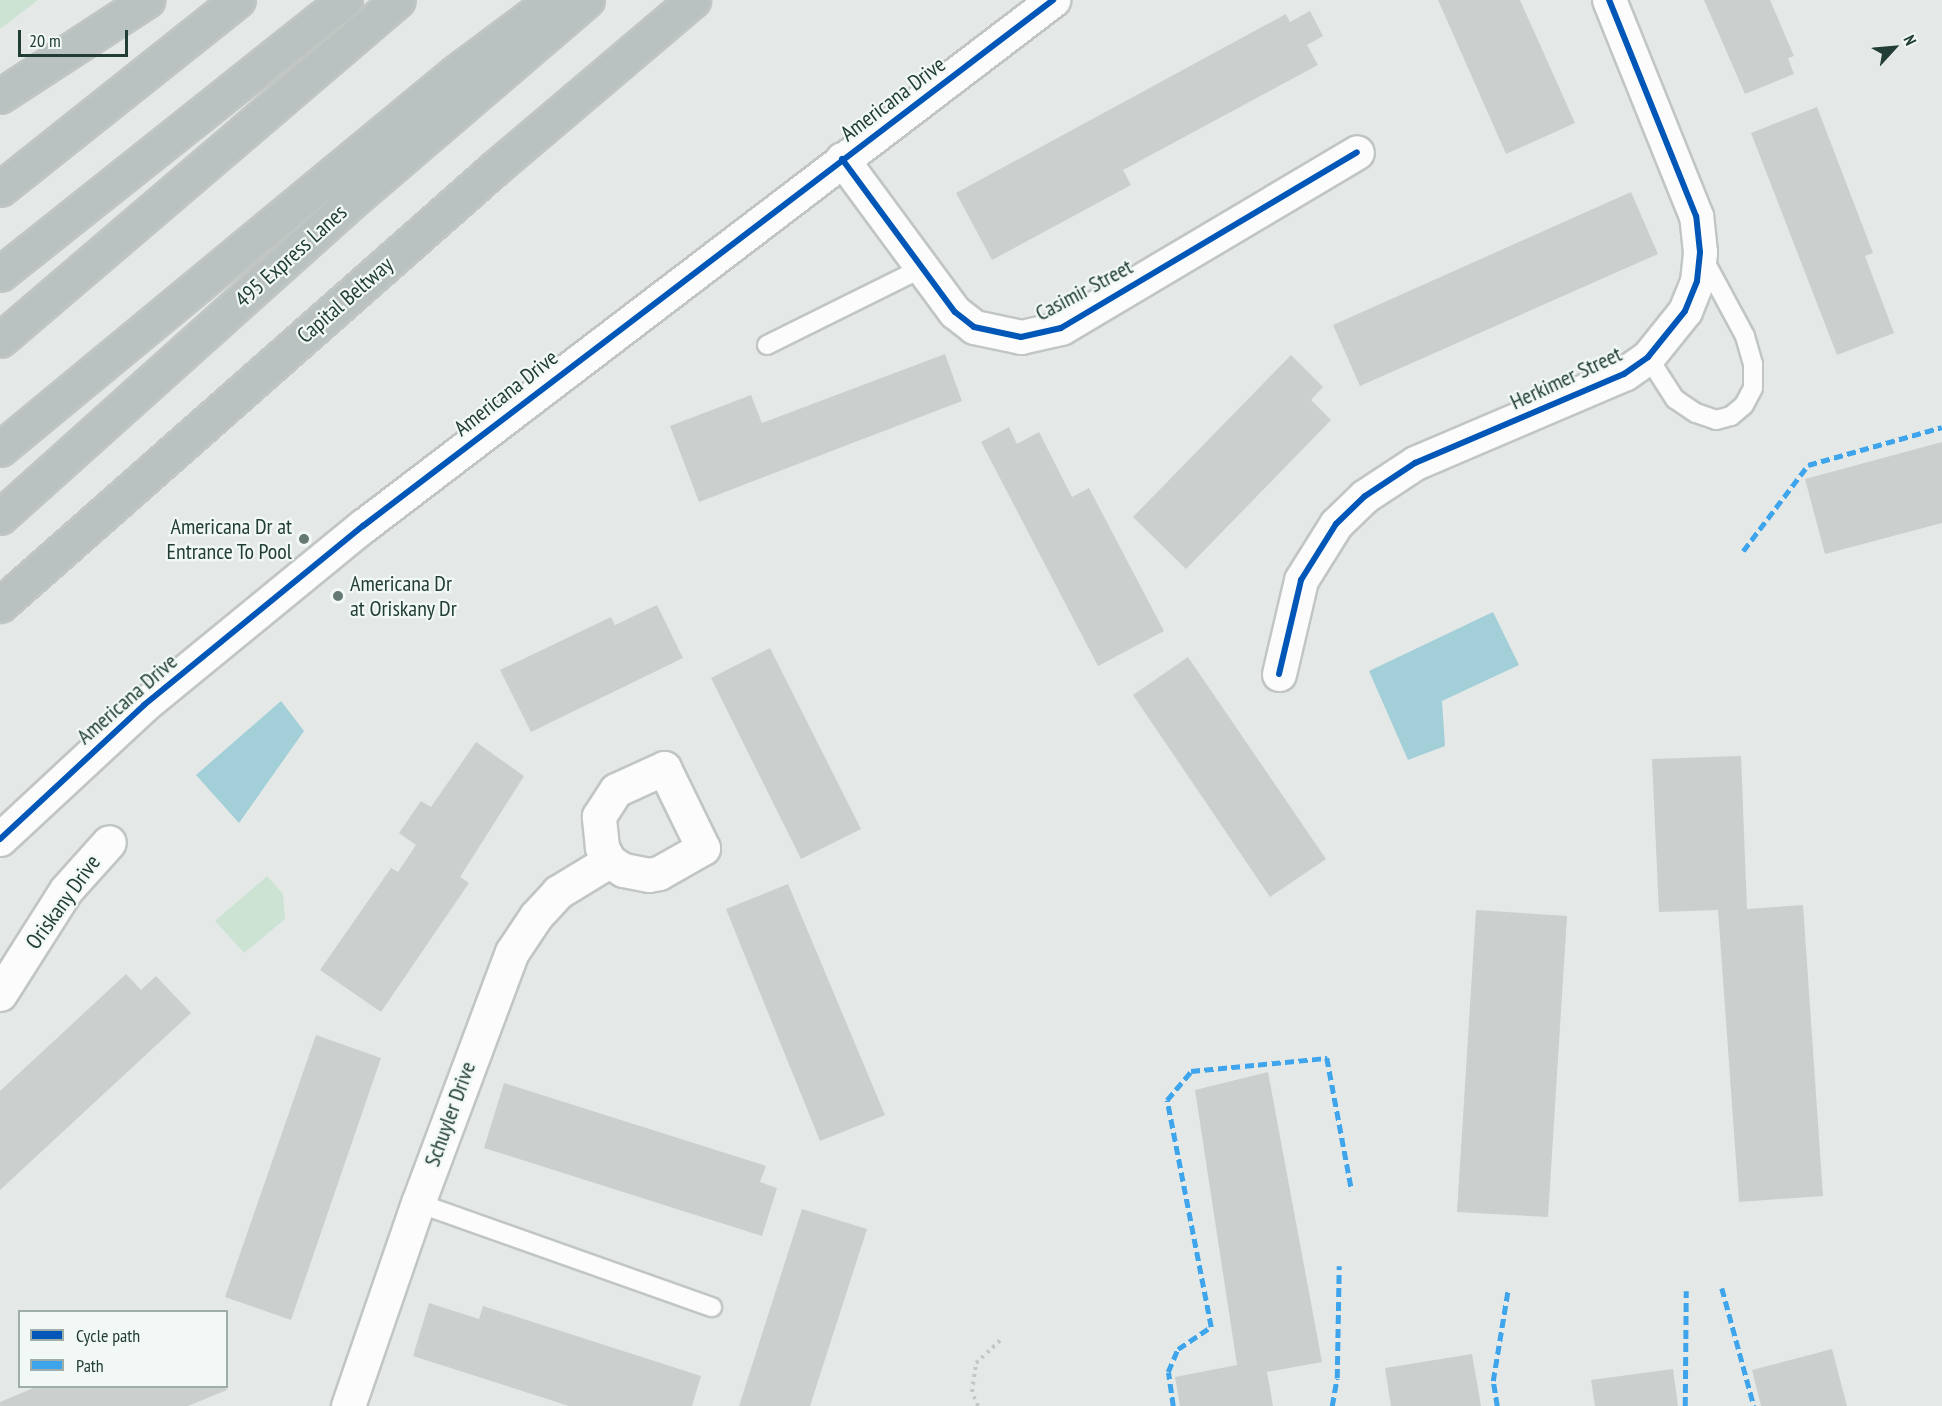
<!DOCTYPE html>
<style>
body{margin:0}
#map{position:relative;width:1942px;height:1406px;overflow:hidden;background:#e4e9e7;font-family:"PT Sans Narrow",sans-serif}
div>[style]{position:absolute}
.green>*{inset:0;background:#cce3d4}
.water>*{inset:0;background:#a3cfd8}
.building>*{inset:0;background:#cbd0ce}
.path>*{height:4px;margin-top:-2px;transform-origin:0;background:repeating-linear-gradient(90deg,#c0c9c6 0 3px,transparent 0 7.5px)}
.roads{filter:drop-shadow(2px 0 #c1c6c4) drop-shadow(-2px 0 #c1c6c4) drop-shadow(0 2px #c1c6c4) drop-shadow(0 -2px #c1c6c4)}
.lane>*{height:18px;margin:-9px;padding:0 9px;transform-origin:9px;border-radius:9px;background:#fbfcfb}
.street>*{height:33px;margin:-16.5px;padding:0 16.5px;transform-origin:16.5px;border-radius:16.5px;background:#fbfcfb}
.secondary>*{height:33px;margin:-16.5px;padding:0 16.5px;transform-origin:16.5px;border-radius:16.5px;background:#fbfcfb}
.highway>*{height:33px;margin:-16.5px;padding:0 16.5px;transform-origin:16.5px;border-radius:16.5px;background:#bac2c1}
.quiet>*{height:4.5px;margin-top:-2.25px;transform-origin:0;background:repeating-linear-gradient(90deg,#3ea4eb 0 9px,transparent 0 13.5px)}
.cycleway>*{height:6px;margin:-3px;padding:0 3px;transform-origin:3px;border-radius:3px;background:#0057b8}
.dots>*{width:16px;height:16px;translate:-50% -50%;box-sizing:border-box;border:3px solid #f1f8f5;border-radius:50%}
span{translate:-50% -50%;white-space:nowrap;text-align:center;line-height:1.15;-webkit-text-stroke:4.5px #f1f8f5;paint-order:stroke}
.street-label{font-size:22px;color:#213d36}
.poi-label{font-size:22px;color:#213d36}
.right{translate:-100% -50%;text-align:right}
.left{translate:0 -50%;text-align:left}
.legend{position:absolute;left:18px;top:1310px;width:210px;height:78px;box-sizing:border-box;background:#f1f8f5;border:2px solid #9eada9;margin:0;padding:8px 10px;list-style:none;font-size:18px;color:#213d36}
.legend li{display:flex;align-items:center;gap:12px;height:30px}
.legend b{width:30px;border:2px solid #9eada9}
.north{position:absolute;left:1864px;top:18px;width:60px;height:60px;-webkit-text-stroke:4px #f1f8f5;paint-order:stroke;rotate:64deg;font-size:16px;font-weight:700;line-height:24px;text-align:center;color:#213d36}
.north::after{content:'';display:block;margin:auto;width:21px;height:27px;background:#213d36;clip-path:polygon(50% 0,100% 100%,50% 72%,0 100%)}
.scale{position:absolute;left:18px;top:30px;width:110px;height:27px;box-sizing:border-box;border:3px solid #213d36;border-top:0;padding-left:8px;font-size:18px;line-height:21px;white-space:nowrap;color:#213d36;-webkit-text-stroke:4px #f1f8f5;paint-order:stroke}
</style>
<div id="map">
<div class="green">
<div style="clip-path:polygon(0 0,38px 0,0 29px)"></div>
<div style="clip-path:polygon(267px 876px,283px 894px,285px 919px,244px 953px,215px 921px)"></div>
</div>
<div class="water">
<div style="clip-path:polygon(1493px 612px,1519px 665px,1442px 701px,1445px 746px,1408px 760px,1369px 671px)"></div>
<div style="clip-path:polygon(281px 701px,304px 731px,239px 823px,196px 775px)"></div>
</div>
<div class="building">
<div style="clip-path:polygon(1438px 0,1520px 0,1575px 123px,1506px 154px)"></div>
<div style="clip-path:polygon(1704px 0,1770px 0,1794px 56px,1788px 58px,1794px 74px,1745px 94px)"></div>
<div style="clip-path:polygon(1310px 11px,1323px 36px,1307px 45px,1318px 65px,1123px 170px,1131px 185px,992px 260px,956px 193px,1286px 14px,1290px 22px)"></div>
<div style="clip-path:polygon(1817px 107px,1873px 253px,1865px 256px,1894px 333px,1837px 355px,1751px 133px)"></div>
<div style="clip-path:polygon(1631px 192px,1658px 254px,1360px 386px,1333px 325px)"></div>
<div style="clip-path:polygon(945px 354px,962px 401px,699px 502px,670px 426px,751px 395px,762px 423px)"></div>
<div style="clip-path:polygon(1291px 355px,1323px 387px,1311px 400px,1331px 420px,1186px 569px,1133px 517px)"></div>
<div style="clip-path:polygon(1009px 427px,1017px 444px,1039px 432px,1072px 497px,1089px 488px,1164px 631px,1098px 666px,981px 442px)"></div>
<div style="clip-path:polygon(1942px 442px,1942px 523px,1825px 554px,1805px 479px)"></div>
<div style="clip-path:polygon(657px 605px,683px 658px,531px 732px,500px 670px,611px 617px,615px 625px)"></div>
<div style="clip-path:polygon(770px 648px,861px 829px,801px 859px,711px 678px)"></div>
<div style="clip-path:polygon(1188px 657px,1326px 859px,1270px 897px,1133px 695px)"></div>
<div style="clip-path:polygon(476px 742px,524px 776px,460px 877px,469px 883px,381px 1012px,320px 970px,391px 868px,398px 872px,416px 845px,399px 833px,421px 801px,431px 807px)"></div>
<div style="clip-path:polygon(1741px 756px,1747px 909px,1803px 905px,1823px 1196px,1739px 1202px,1718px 910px,1659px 912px,1652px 759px)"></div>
<div style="clip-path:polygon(788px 884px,885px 1115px,820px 1141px,726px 909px)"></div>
<div style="clip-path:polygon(1476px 910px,1567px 916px,1548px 1217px,1457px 1212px)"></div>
<div style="clip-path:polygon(126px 974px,141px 990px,156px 976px,191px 1013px,0 1190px,0 1091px)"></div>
<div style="clip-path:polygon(316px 1035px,381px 1058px,291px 1320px,225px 1297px)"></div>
<div style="clip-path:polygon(1268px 1072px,1322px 1362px,1267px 1372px,1273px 1406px,1180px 1406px,1175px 1377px,1237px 1365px,1195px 1090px)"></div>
<div style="clip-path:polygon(504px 1083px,766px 1166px,760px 1182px,777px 1188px,762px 1236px,484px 1148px)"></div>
<div style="clip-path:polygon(802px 1209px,867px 1229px,810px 1406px,739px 1406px)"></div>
<div style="clip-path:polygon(429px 1303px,479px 1319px,483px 1306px,701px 1376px,692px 1406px,569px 1406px,413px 1356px)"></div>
<div style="clip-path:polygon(1832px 1349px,1847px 1406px,1761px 1406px,1752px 1370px)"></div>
<div style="clip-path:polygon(1472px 1354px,1481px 1406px,1391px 1406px,1385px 1368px)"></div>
<div style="clip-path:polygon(1673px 1369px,1678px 1406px,1595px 1406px,1591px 1380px)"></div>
<div style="clip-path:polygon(38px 1386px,225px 1386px,227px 1390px,188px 1406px,0 1406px,0 1402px)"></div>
</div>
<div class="path">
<div style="left:978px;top:1406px;width:15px;rotate:-113deg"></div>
<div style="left:972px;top:1392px;width:29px;rotate:-82deg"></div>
<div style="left:976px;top:1363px;width:35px;rotate:-43deg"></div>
</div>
<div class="roads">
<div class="lane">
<div style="left:767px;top:345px;width:171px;rotate:-26.4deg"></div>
<div style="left:1648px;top:357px;width:50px;rotate:57.3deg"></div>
<div style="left:1675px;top:399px;width:25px;rotate:34deg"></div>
<div style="left:1696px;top:413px;width:21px;rotate:19deg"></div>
<div style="left:1716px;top:420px;width:16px;rotate:-15deg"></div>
<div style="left:1731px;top:416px;width:17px;rotate:-40deg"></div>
<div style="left:1744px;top:405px;width:19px;rotate:-62deg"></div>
<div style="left:1753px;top:388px;width:24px;rotate:-90deg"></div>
<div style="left:1753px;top:364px;width:29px;rotate:-106deg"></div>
<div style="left:1745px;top:336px;width:91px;rotate:-118.3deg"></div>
<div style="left:418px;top:1203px;width:312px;rotate:19.5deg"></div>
</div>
<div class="street">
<div style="left:842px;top:159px;width:190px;rotate:53.6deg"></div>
<div style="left:955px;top:312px;width:24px;rotate:38deg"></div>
<div style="left:974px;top:327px;width:48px;rotate:12deg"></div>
<div style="left:1021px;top:337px;width:41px;rotate:-12.7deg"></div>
<div style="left:1061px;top:328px;width:344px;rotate:-30.7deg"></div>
<div style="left:1279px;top:674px;width:97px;rotate:-76.8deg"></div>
<div style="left:1301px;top:580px;width:66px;rotate:-58deg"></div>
<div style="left:1336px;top:524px;width:40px;rotate:-44deg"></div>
<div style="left:1365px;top:496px;width:60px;rotate:-33.4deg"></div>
<div style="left:1415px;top:463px;width:227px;rotate:-23.1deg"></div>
<div style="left:1624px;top:374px;width:29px;rotate:-35deg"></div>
<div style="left:1648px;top:357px;width:59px;rotate:-51.2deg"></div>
<div style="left:1685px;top:311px;width:32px;rotate:-68deg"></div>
<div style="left:1697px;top:281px;width:29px;rotate:-84deg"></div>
<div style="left:1700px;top:252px;width:36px;rotate:-96deg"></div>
<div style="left:1696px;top:216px;width:233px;rotate:-111.9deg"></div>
<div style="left:664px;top:768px;width:89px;rotate:64deg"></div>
<div style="left:703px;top:848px;width:51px;rotate:150.4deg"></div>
<div style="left:659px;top:873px;width:10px;rotate:169deg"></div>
<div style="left:649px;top:875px;width:26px;rotate:-169deg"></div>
<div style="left:623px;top:870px;width:17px;rotate:-147deg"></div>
<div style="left:609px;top:861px;width:16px;rotate:-117deg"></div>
<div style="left:602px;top:847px;width:31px;rotate:-96deg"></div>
<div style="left:599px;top:816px;width:31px;rotate:-57deg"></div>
<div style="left:616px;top:790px;width:53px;rotate:-24.6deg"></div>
<div style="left:0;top:994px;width:123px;rotate:-57.6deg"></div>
<div style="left:66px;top:890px;width:64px;rotate:-48.1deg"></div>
<div style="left:348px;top:1406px;width:215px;rotate:-71deg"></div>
<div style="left:418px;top:1203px;width:268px;rotate:-69.5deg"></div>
<div style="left:512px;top:952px;width:43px;rotate:-56.3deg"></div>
<div style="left:536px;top:916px;width:33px;rotate:-47deg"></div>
<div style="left:558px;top:892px;width:60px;rotate:-31.3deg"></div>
</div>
<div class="secondary">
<div style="left:0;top:839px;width:197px;rotate:-42.9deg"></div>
<div style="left:144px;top:705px;width:283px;rotate:-39.3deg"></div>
<div style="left:363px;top:526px;width:868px;rotate:-37.32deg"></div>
</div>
<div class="highway">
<div style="left:0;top:96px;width:176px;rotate:-33.1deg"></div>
<div style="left:0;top:189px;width:304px;rotate:-38.5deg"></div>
<div style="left:0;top:274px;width:441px;rotate:-38.5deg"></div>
<div style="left:0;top:340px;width:523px;rotate:-40.51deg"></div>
<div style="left:0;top:449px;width:590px;rotate:-39.57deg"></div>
<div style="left:455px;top:73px;width:122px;rotate:-36.7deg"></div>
<div style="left:0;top:517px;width:462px;rotate:-41.9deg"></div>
<div style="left:344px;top:208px;width:320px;rotate:-40.6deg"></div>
<div style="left:0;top:605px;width:659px;rotate:-41.43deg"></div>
<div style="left:494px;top:169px;width:261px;rotate:-40.3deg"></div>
</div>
</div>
<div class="quiet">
<div style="left:1743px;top:551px;width:108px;rotate:-52.9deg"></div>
<div style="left:1808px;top:465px;width:139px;rotate:-15.8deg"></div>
<div style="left:1722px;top:1288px;width:122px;rotate:74.8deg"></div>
<div style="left:1173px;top:1406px;width:34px;rotate:-98deg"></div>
<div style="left:1168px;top:1372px;width:25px;rotate:-67deg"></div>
<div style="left:1178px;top:1349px;width:40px;rotate:-34deg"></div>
<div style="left:1211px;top:1327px;width:231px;rotate:-101deg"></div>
<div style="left:1167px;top:1100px;width:38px;rotate:-50deg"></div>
<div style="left:1191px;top:1071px;width:137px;rotate:-5.5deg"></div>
<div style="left:1327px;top:1058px;width:135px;rotate:79.4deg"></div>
<div style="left:1332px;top:1406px;width:28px;rotate:-80deg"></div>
<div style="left:1337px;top:1378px;width:112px;rotate:-89deg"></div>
<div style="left:1497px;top:1406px;width:25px;rotate:-99deg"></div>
<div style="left:1493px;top:1381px;width:93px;rotate:-80.7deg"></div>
<div style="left:1685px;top:1406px;width:115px;rotate:-89.5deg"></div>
</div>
<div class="cycleway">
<div style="left:842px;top:159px;width:190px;rotate:53.6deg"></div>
<div style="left:955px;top:312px;width:24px;rotate:38deg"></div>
<div style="left:974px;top:327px;width:48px;rotate:12deg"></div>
<div style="left:1021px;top:337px;width:41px;rotate:-12.7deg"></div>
<div style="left:1061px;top:328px;width:344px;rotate:-30.7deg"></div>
<div style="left:1279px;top:674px;width:97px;rotate:-76.8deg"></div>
<div style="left:1301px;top:580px;width:66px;rotate:-58deg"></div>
<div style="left:1336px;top:524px;width:40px;rotate:-44deg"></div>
<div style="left:1365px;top:496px;width:60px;rotate:-33.4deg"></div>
<div style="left:1415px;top:463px;width:227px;rotate:-23.1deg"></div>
<div style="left:1624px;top:374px;width:29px;rotate:-35deg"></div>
<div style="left:1648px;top:357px;width:59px;rotate:-51.2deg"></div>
<div style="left:1685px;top:311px;width:32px;rotate:-68deg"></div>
<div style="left:1697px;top:281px;width:29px;rotate:-84deg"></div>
<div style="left:1700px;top:252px;width:36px;rotate:-96deg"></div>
<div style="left:1696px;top:216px;width:233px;rotate:-111.9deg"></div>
<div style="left:0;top:839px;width:197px;rotate:-42.9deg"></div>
<div style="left:144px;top:705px;width:283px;rotate:-39.3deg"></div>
<div style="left:363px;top:526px;width:868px;rotate:-37.32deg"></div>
</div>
<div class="dots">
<div style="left:304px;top:539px;background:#657974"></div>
<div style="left:338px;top:596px;background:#657974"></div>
</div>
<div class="street-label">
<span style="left:893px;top:99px;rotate:-37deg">Americana Drive</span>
<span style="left:291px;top:256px;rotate:-42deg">495 Express Lanes</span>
<span style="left:1084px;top:290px;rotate:-28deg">Casimir Street</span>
<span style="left:345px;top:300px;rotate:-41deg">Capital Beltway</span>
<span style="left:1566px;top:378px;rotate:-25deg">Herkimer Street</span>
<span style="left:506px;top:393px;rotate:-38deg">Americana Drive</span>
<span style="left:127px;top:699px;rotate:-41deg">Americana Drive</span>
<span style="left:63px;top:902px;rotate:-54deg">Oriskany Drive</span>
<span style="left:450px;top:1114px;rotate:-70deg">Schuyler Drive</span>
</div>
<div class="poi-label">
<span class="right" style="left:292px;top:539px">Americana Dr at<br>Entrance To Pool</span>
<span class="left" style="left:350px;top:596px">Americana Dr<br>at Oriskany Dr</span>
</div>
<ul class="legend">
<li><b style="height:8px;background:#0057b8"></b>Cycle path</li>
<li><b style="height:8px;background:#3ea4eb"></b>Path</li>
</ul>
<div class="north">N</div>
<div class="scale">20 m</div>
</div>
